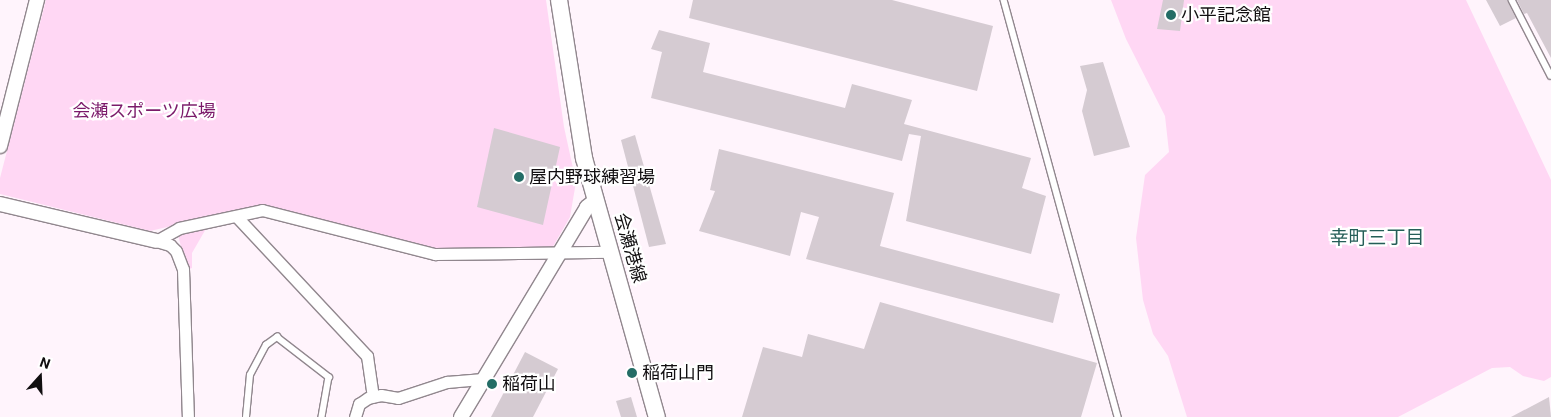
<!DOCTYPE html>
<meta charset="utf-8">
<style>
body{margin:0}
#map{position:relative;width:1551px;height:417px;overflow:hidden;background:#fff4fc;font-family:Roboto,"Noto Sans JP",sans-serif}
div>[style]{position:absolute}
.green>*{inset:0;background:#ffd7f4}
.building>*{inset:0;background:#d5cbd2}
.roads{filter:drop-shadow(1px 0 #91878e) drop-shadow(-1px 0 #91878e) drop-shadow(0 1px #91878e) drop-shadow(0 -1px #91878e)}
.service>*{height:5.5px;margin:-2.75px;padding:0 2.75px;transform-origin:2.75px;border-radius:2.75px;background:#fff}
.minor>*{height:11px;margin:-5.5px;padding:0 5.5px;transform-origin:5.5px;border-radius:5.5px;background:#fff}
.tertiary>*{height:14px;margin:-7px;padding:0 7px;transform-origin:7px;border-radius:7px;background:#fff}
.secondary>*{height:16px;margin:-8px;padding:0 8px;transform-origin:8px;border-radius:8px;background:#fff}
.dots>*{width:14px;height:14px;translate:-50% -50%;box-sizing:border-box;border:2px solid #fff;border-radius:50%}
span{translate:-50% -50%;white-space:nowrap;text-align:center;line-height:1.15;-webkit-text-stroke:4.5px #fff;paint-order:stroke}
.poi-label{font-size:18px;color:#110e10}
.left{translate:0 -50%;text-align:left}
.park-label{font-size:18px;color:#7b1a6a}
.street-label{font-size:18px;color:#110e10}
.neighbourhood-label{font-size:19px;color:#255e58}
.north{position:absolute;left:15px;top:352px;width:50px;height:50px;-webkit-text-stroke:4px #fff;paint-order:stroke;rotate:20deg;font-size:14px;font-weight:700;line-height:20px;text-align:center;color:#110e10}
.north::after{content:'';display:block;margin:auto;width:18px;height:22px;background:#110e10;clip-path:polygon(50% 0,100% 100%,50% 72%,0 100%)}
</style>
<div id="map">
<div class="green">
<div style="clip-path:polygon(46px 0,546px 0,564px 127px,576px 182px,570px 217px,551px 250px,434px 250px,263px 205px,150px 231px,0 194px,0 178px)"></div>
<div style="clip-path:polygon(1111px 0,1466px 0,1551px 180px,1551px 377px,1544px 381px,1523px 376px,1510px 367px,1492px 368px,1398px 417px,1187px 417px,1168px 356px,1153px 334px,1143px 300px,1136px 238px,1145px 175px,1169px 152px,1165px 116px,1126px 39px)"></div>
<div style="clip-path:polygon(207px 227px,192px 253px,192px 268px,187px 270px,178px 235px)"></div>
</div>
<div class="building">
<div style="clip-path:polygon(693px 0,892px 0,993px 26px,977px 91px,689px 18px)"></div>
<div style="clip-path:polygon(1163px 0,1184px 0,1180px 31px,1157px 29px)"></div>
<div style="clip-path:polygon(1486px 0,1507px 0,1516px 18px,1500px 26px)"></div>
<div style="clip-path:polygon(1517px 0,1551px 0,1551px 58px,1527px 13px,1524px 14px)"></div>
<div style="clip-path:polygon(659px 30px,710px 43px,703px 72px,845px 108px,852px 84px,912px 100px,904px 124px,1031px 158px,1022px 188px,1046px 196px,1031px 254px,906px 221px,921px 136px,909px 134px,902px 161px,651px 98px,662px 52px,651px 49px)"></div>
<div style="clip-path:polygon(1103px 62px,1130px 147px,1094px 156px,1082px 111px,1087px 90px,1080px 66px)"></div>
<div style="clip-path:polygon(494px 128px,560px 147px,543px 225px,477px 207px)"></div>
<div style="clip-path:polygon(635px 135px,666px 244px,649px 247px,621px 140px)"></div>
<div style="clip-path:polygon(719px 149px,894px 193px,880px 246px,1060px 294px,1053px 323px,806px 259px,819px 217px,801px 212px,790px 256px,699px 231px,715px 191px,710px 190px)"></div>
<div style="clip-path:polygon(880px 302px,1097px 363px,1081px 417px,742px 417px,763px 347px,802px 357px,808px 334px,864px 349px)"></div>
<div style="clip-path:polygon(525px 352px,558px 369px,533px 417px,491px 417px)"></div>
<div style="clip-path:polygon(631px 397px,637px 417px,621px 417px,616px 401px)"></div>
<div style="clip-path:polygon(1549px 397px,1551px 417px,1511px 417px)"></div>
</div>
<div class="roads">
<div class="service">
<div style="left:1004px;top:0;width:432px;rotate:74.7deg"></div>
<div style="left:1512px;top:0;width:85px;rotate:62.8deg"></div>
<div style="left:246px;top:417px;width:42px;rotate:-84.6deg"></div>
<div style="left:250px;top:375px;width:34px;rotate:-62deg"></div>
<div style="left:266px;top:345px;width:14px;rotate:-36deg"></div>
<div style="left:277px;top:337px;width:66px;rotate:37.6deg"></div>
<div style="left:329px;top:377px;width:41px;rotate:99.9deg"></div>
</div>
<div class="minor">
<div style="left:236px;top:216px;width:192px;rotate:46.9deg"></div>
<div style="left:367px;top:356px;width:41px;rotate:81.7deg"></div>
<div style="left:156px;top:241px;width:26px;rotate:-29deg"></div>
<div style="left:179px;top:228px;width:85px;rotate:-12.2deg"></div>
<div style="left:262px;top:210px;width:179px;rotate:14.3deg"></div>
<div style="left:435px;top:254px;width:176px;rotate:-0.7deg"></div>
<div style="left:156px;top:241px;width:15px;rotate:16deg"></div>
<div style="left:170px;top:245px;width:8px;rotate:45deg"></div>
<div style="left:176px;top:251px;width:19px;rotate:69deg"></div>
<div style="left:183px;top:269px;width:148px;rotate:88.1deg"></div>
<div style="left:355px;top:417px;width:14px;rotate:-73deg"></div>
<div style="left:359px;top:404px;width:11px;rotate:-34deg"></div>
<div style="left:368px;top:398px;width:13px;rotate:-13deg"></div>
<div style="left:381px;top:395px;width:17px;rotate:10deg"></div>
<div style="left:398px;top:398px;width:52px;rotate:-18.1deg"></div>
<div style="left:447px;top:382px;width:36px;rotate:-5deg"></div>
</div>
<div class="tertiary">
<div style="left:0;top:146px;width:151px;rotate:-75.8deg"></div>
<div style="left:0;top:204px;width:160px;rotate:13.3deg"></div>
<div style="left:461px;top:417px;width:245px;rotate:-59deg"></div>
<div style="left:587px;top:207px;width:11px;rotate:-38deg"></div>
</div>
<div class="secondary">
<div style="left:559px;top:0;width:160px;rotate:81deg"></div>
<div style="left:584px;top:158px;width:269px;rotate:74.3deg"></div>
</div>
</div>
<div class="dots">
<div style="left:1171px;top:15px;background:#246d66"></div>
<div style="left:519px;top:177px;background:#246d66"></div>
<div style="left:632px;top:373px;background:#246d66"></div>
<div style="left:492px;top:384px;background:#246d66"></div>
</div>
<div class="poi-label">
<span class="left" style="left:1181px;top:15px">小平記念館</span>
<span class="left" style="left:529px;top:177px">屋内野球練習場</span>
<span class="left" style="left:642px;top:373px">稲荷山門</span>
<span class="left" style="left:502px;top:384px">稲荷山</span>
</div>
<div class="park-label">
<span style="left:144px;top:111px">会瀬スポーツ広場</span>
</div>
<div class="street-label">
<span style="left:630px;top:248px;rotate:74deg">会瀬港線</span>
</div>
<div class="neighbourhood-label">
<span style="left:1377px;top:238px">幸町三丁目</span>
</div>
<div class="north">N</div>
</div>
